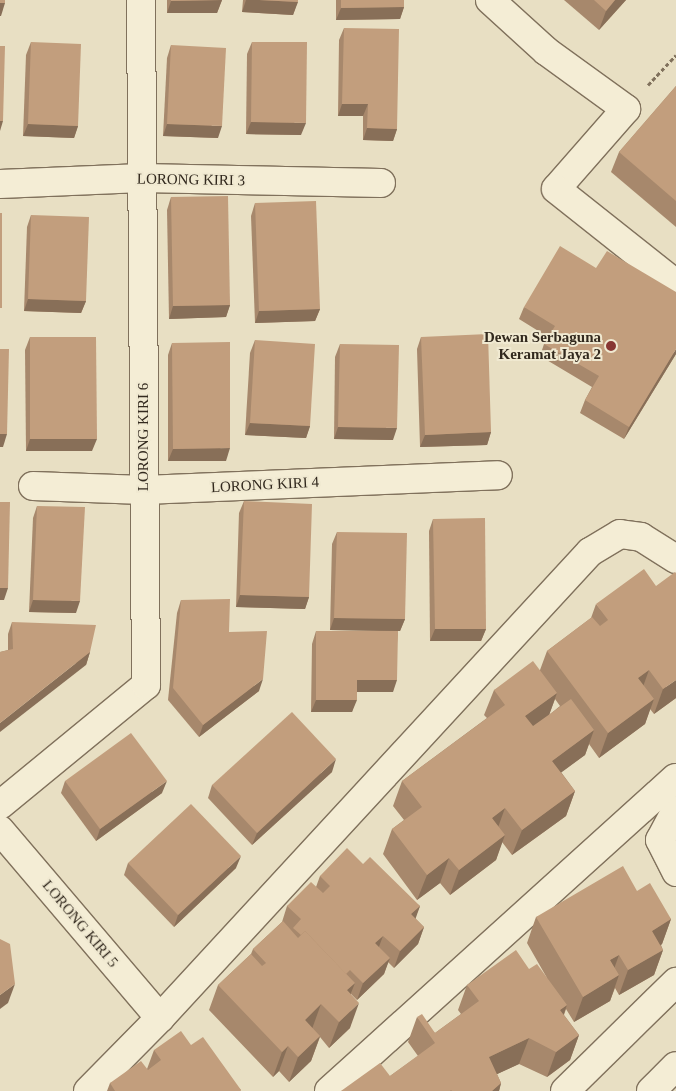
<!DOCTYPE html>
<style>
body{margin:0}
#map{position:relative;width:676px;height:1091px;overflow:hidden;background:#e8dfc3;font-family:Georgia,serif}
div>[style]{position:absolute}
.path>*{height:3px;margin-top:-1.5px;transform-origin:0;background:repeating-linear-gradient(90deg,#80715c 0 4px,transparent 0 6.5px)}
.roads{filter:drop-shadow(1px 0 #80715c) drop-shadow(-1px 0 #80715c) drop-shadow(0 1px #80715c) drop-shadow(0 -1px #80715c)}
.minor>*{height:28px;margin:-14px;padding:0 14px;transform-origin:14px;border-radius:14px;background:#f4edd5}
.wall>*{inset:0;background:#a7886c}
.shaded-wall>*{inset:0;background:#886f58}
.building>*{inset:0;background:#c29e7d}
.dots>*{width:14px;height:14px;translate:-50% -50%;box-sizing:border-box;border:2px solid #f0e9d1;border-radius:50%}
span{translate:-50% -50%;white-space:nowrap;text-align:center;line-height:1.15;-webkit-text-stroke:4px #f0e9d1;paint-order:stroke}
.street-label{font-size:15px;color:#32291e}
.poi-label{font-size:15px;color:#32291e;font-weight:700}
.right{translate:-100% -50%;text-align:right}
</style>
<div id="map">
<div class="path">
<div style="left:648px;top:85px;width:41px;rotate:-47deg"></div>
</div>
<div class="roads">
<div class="minor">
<div style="left:490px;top:0;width:76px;rotate:42.3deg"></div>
<div style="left:546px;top:51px;width:99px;rotate:35.9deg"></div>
<div style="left:626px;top:109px;width:106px;rotate:131.2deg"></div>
<div style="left:556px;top:189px;width:153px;rotate:38.4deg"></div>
<div style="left:0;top:184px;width:142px;rotate:-2.4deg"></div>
<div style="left:142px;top:178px;width:239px;rotate:1.2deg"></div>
<div style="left:33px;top:486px;width:111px;rotate:2.1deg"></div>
<div style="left:144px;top:490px;width:354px;rotate:-2.4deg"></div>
<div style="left:0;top:805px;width:189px;rotate:-39.4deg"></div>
<div style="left:146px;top:685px;width:685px;rotate:-90.42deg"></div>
<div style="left:676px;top:810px;width:34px;rotate:118deg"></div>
<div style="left:660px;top:840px;width:36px;rotate:63deg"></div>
<div style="left:0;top:830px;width:247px;rotate:49.6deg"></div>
<div style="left:88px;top:1091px;width:103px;rotate:-45.4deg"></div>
<div style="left:160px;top:1018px;width:634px;rotate:-47.3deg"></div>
<div style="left:590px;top:552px;width:35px;rotate:-31deg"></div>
<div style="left:620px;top:534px;width:21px;rotate:8deg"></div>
<div style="left:641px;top:537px;width:41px;rotate:32.2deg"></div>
<div style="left:329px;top:1091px;width:467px;rotate:-42.1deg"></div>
<div style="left:565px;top:1091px;width:156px;rotate:-44.5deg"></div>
<div style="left:651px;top:1091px;width:35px;rotate:-45deg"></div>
</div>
</div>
<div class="wall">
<div style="clip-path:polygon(167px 0,222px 0,217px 13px,167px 13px)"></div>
<div style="clip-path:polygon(243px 0,298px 0,293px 15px,242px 12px)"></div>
<div style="clip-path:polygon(336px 0,404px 0,404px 7px,400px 19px,336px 20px)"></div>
<div style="clip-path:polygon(564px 0,626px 0,599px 30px)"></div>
<div style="clip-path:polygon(344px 28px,397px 129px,393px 141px,363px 140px,363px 116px,338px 116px,339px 40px)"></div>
<div style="clip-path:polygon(31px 42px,78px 126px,74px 138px,23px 136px,26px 55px)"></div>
<div style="clip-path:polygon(252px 42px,301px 135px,246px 134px,247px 54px)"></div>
<div style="clip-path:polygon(171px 45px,218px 138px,163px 136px,167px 58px)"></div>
<div style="clip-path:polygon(676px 86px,676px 227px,611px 172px,619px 152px)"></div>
<div style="clip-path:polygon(171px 197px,230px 305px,226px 317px,169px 319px,167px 210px)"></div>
<div style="clip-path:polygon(255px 203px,320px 309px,315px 321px,255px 323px,251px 216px)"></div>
<div style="clip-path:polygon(31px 215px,86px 301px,81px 313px,24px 311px,27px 227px)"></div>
<div style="clip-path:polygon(524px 307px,676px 354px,624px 439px,580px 413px,585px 400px,592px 387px,540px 356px,544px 344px,548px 337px,519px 319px)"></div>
<div style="clip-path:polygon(30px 337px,92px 451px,26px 451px,25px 350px)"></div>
<div style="clip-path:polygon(421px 337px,491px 432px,487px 445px,420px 447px,417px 349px)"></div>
<div style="clip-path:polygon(255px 340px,310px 426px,306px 438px,245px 435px,250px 353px)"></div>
<div style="clip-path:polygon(172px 343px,226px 461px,168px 461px,168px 355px)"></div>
<div style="clip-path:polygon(340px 344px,393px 440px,334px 439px,335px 357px)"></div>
<div style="clip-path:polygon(244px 501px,309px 597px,305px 609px,236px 607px,239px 513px)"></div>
<div style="clip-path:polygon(37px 506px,76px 613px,29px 612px,33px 518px)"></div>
<div style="clip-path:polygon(433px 519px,486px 629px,481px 641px,430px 641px,429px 531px)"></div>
<div style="clip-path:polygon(337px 532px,405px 619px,400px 631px,398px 631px,393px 692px,357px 692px,352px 712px,311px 712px,312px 644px,316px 631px,380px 631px,330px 630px,332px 544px)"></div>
<div style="clip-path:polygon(181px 600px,259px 691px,199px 737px,168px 700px,177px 613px)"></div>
<div style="clip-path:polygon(evenodd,596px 604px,676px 698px,654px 714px,650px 709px,645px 724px,599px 758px,589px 744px,585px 755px,561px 772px,575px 791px,566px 816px,512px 855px,502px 842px,496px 860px,450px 895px,440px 883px,417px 900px,383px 854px,392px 829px,404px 820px,393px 806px,402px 781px,487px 718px,484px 715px,494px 690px,540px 670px,547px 651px,591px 618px,596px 604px,555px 699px,560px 706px,549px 715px,555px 699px)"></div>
<div style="clip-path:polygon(12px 622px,90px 652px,86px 665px,0 652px,8px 650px,8px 634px)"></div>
<div style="clip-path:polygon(332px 772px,252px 845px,208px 798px,212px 785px)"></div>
<div style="clip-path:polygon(65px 781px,162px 793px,96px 841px,61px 793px)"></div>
<div style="clip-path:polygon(128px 863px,236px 868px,174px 927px,124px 875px)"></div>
<div style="clip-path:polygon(363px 864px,420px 906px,415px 918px,424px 927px,418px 944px,394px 968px,388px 962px,384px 974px,357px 1000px,351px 994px,350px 1028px,329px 1048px,320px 1037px,311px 1061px,289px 1082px,279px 1071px,273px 1077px,209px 1010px,218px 985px,251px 954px,253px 949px,282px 922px,287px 906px,316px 887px,320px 876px)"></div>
<div style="clip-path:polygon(637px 891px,671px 919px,662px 944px,661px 945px,663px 950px,654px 975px,619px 995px,615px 988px,610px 1001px,574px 1022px,566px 1009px,564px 1015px,579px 1035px,570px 1060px,547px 1077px,519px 1064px,497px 1074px,501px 1083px,499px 1091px,341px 1091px,390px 1076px,418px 1056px,408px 1042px,417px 1017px,435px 1033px,461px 1014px,458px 1010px,467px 985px,529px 969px,547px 978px,527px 943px,536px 917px)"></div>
<div style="clip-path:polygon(191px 1045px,241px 1090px,240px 1091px,107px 1091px,110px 1083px,147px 1069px,154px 1050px)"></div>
</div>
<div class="shaded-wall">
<div style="clip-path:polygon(222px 0,217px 13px,167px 13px,171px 1px)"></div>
<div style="clip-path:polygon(246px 0,259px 0,298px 2px,293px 15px,242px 12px)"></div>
<div style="clip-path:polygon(615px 0,626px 0,599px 30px,606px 11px)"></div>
<div style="clip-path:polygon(0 3px,5px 3px,1px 16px,0 16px)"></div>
<div style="clip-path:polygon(404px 7px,400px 19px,336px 20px,341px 8px)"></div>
<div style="clip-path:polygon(342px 104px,368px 104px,363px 116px,338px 116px)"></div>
<div style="clip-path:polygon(0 121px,3px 121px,0 131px)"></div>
<div style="clip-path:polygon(251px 122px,306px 123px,301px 135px,246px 134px)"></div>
<div style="clip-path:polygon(28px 124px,78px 126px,74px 138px,23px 136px)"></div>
<div style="clip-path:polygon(167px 124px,222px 126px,218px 138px,163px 136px)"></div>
<div style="clip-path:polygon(367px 128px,397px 129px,393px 141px,363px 140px)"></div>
<div style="clip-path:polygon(28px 299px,86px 301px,81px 313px,24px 311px)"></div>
<div style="clip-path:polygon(230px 305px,226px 317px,169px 319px,173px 306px)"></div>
<div style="clip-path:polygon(320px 309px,315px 321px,255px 323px,259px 311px)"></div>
<div style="clip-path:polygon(676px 349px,676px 354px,624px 439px,629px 427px)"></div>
<div style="clip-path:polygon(250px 423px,310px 426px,306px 438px,245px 435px)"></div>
<div style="clip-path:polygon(338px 427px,397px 428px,393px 440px,334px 439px)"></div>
<div style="clip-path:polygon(491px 432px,487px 445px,420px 447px,425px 435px)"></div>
<div style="clip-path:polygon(0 434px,7px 434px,3px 447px,0 447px)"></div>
<div style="clip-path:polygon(30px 439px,97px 439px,92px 451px,26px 451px)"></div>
<div style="clip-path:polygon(230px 448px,226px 461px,168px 461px,173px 449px)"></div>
<div style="clip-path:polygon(0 588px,8px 588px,4px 600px,0 600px)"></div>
<div style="clip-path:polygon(240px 595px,309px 597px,305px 609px,236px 607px)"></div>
<div style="clip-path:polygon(33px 600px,80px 601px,76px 613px,29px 612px)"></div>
<div style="clip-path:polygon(334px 618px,405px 619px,400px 631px,330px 630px)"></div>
<div style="clip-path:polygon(435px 629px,486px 629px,481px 641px,430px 641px)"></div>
<div style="clip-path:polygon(90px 652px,86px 665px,0 732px,0 723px)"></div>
<div style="clip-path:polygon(649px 670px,640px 695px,638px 678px)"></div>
<div style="clip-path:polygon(263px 679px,259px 691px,199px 737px,203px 725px)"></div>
<div style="clip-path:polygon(357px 680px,397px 680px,393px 692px,352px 692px)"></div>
<div style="clip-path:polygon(676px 680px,676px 698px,654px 714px,663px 689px)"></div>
<div style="clip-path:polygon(557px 693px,548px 718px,516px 741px,525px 716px)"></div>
<div style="clip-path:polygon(654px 699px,645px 724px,599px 758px,608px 733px)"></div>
<div style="clip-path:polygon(316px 700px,357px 700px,352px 712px,311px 712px)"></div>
<div style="clip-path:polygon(594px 730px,585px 755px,543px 786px,552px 761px)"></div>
<div style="clip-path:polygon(336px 759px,332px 772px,252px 845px,257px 833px)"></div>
<div style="clip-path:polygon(167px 781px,162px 793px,96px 841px,100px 829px)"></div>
<div style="clip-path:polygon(575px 791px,566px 816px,512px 855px,522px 830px)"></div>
<div style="clip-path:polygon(505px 808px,496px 833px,492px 818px)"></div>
<div style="clip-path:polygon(505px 835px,496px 860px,450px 895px,459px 870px)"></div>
<div style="clip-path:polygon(241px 856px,236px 868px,174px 927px,178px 915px)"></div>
<div style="clip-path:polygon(449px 858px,440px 883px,417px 900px,427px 875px)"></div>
<div style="clip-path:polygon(420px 906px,414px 923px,411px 914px)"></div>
<div style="clip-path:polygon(671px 919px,662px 944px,643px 956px,652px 931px)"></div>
<div style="clip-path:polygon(424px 927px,418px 944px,394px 968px,400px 951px)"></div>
<div style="clip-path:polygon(383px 936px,377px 952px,375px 943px)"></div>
<div style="clip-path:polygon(663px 950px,654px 975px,619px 995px,628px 970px)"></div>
<div style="clip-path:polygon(619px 955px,610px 980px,610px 960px)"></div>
<div style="clip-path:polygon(390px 958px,384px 974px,357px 1000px,363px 983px)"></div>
<div style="clip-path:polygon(619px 975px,610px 1001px,574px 1022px,583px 997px)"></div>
<div style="clip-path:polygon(355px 983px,345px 1008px,347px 990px)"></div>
<div style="clip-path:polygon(15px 984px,8px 1003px,0 1009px,0 995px)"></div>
<div style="clip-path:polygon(359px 1003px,350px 1028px,329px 1048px,339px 1022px)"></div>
<div style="clip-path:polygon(321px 1004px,312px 1029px,305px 1020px)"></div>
<div style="clip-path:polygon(567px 1005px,558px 1030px,560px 1010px)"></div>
<div style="clip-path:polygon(579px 1035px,570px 1060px,547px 1077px,556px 1052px)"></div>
<div style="clip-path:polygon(320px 1036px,311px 1061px,289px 1082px,298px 1057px)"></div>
<div style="clip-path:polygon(529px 1038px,519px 1064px,480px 1082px,489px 1057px)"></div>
<div style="clip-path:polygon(288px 1046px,279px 1071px,273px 1077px,282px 1052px)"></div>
<div style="clip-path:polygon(501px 1083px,499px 1091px,492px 1091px)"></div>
</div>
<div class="building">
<div style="clip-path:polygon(0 0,5px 0,5px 3px,0 3px)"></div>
<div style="clip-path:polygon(171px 0,222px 0,171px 1px)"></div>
<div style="clip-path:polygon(259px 0,298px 0,298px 2px)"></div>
<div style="clip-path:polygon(341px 0,404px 0,404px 7px,341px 8px)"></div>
<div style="clip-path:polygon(594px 0,615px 0,606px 11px)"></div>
<div style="clip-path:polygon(344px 28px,399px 29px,397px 129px,367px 128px,368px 104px,342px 104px)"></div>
<div style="clip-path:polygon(31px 42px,81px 44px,78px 126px,28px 124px)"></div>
<div style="clip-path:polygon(252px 42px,307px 42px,306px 123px,251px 122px)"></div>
<div style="clip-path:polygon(171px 45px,226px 48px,222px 126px,167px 124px)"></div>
<div style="clip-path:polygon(0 46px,5px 46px,3px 121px,0 121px)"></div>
<div style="clip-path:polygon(676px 86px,676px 201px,619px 152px)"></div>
<div style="clip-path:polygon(228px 196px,230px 305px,173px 306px,171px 197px)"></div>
<div style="clip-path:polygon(316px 201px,320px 309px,259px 311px,255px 203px)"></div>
<div style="clip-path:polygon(0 213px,2px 213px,2px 308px,0 308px)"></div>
<div style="clip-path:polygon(31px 215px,89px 217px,86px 301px,28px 299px)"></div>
<div style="clip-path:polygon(560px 246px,596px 268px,607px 251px,676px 292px,676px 349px,629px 427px,585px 400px,599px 376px,544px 344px,555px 326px,524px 307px)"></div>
<div style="clip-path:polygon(488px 334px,491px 432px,425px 435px,421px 337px)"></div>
<div style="clip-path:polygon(30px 337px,96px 337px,97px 439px,30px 439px)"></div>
<div style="clip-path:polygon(255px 340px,315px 344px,310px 426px,250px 423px)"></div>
<div style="clip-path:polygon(230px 342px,230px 448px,173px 449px,172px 343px)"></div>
<div style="clip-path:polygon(340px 344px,399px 345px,397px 428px,338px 427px)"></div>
<div style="clip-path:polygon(0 349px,9px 349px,7px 434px,0 434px)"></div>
<div style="clip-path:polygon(244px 501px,312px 504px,309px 597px,240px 595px)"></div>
<div style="clip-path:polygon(0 502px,10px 502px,8px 588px,0 588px)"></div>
<div style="clip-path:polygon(37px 506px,85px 507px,80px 601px,33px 600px)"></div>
<div style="clip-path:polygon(485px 518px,486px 629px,435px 629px,433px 519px)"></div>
<div style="clip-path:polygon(337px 532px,407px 533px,405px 619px,334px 618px)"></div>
<div style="clip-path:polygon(644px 569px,656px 586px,675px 572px,676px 573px,676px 680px,663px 689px,649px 670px,638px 678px,654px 699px,608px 733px,547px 651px,592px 617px,600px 626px,608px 620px,596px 604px)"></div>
<div style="clip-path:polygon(230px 599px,229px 632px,267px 631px,263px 679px,203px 725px,173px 688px,181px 600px)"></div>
<div style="clip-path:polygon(12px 622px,96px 625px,90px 652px,0 723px,0 652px,13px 649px)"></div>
<div style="clip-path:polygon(316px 631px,398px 631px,397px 680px,357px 680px,357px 700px,316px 700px)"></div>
<div style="clip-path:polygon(533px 661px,557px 693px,525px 716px,533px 726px,571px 699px,594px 730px,552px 761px,575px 791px,522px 830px,505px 808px,492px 818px,505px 835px,459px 870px,449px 858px,427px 875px,392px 829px,422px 807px,402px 781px,505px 705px,494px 690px)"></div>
<div style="clip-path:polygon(292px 712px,336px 759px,257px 833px,212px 785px)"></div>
<div style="clip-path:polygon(131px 733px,167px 781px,100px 829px,65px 781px)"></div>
<div style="clip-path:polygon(191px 804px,241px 856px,178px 915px,128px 863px)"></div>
<div style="clip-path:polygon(347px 848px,363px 864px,370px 857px,420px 906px,411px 914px,424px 927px,400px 951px,383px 936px,375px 943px,390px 958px,363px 983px,350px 970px,346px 974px,305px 931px,301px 935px,293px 928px,301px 919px,287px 906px,311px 882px,323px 893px,330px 886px,320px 876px)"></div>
<div style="clip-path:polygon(623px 866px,637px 891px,650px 883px,671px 919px,652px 931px,663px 950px,628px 970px,619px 955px,610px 960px,619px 975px,583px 997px,536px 917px)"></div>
<div style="clip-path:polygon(283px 921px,298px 938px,305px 931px,355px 983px,347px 990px,359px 1003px,339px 1022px,321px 1004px,305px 1020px,320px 1036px,298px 1057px,288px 1046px,282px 1052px,218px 985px,251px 954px,262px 966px,266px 963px,253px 949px)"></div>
<div style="clip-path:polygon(0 939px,10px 944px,15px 984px,0 995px)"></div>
<div style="clip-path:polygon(516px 950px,529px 969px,537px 964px,567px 1005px,560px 1010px,579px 1035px,556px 1052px,529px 1038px,489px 1057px,501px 1083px,492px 1091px,452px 1091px,451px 1090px,450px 1091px,341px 1091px,380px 1063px,390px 1076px,435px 1043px,417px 1017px,422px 1014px,435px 1033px,479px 1001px,467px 985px)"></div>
<div style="clip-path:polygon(181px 1031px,191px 1045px,203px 1037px,241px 1090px,240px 1091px,115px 1091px,110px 1083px,141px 1061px,148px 1070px,161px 1060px,154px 1050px)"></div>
</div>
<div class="dots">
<div style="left:611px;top:346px;background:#883733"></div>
</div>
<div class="street-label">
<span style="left:191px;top:180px;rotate:1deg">LORONG KIRI 3</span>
<span style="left:144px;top:437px;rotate:-90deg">LORONG KIRI 6</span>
<span style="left:265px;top:485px;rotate:-3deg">LORONG KIRI 4</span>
<span style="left:80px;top:924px;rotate:50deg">LORONG KIRI 5</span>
</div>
<div class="poi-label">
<span class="right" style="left:601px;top:346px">Dewan Serbaguna<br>Keramat Jaya 2</span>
</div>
</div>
